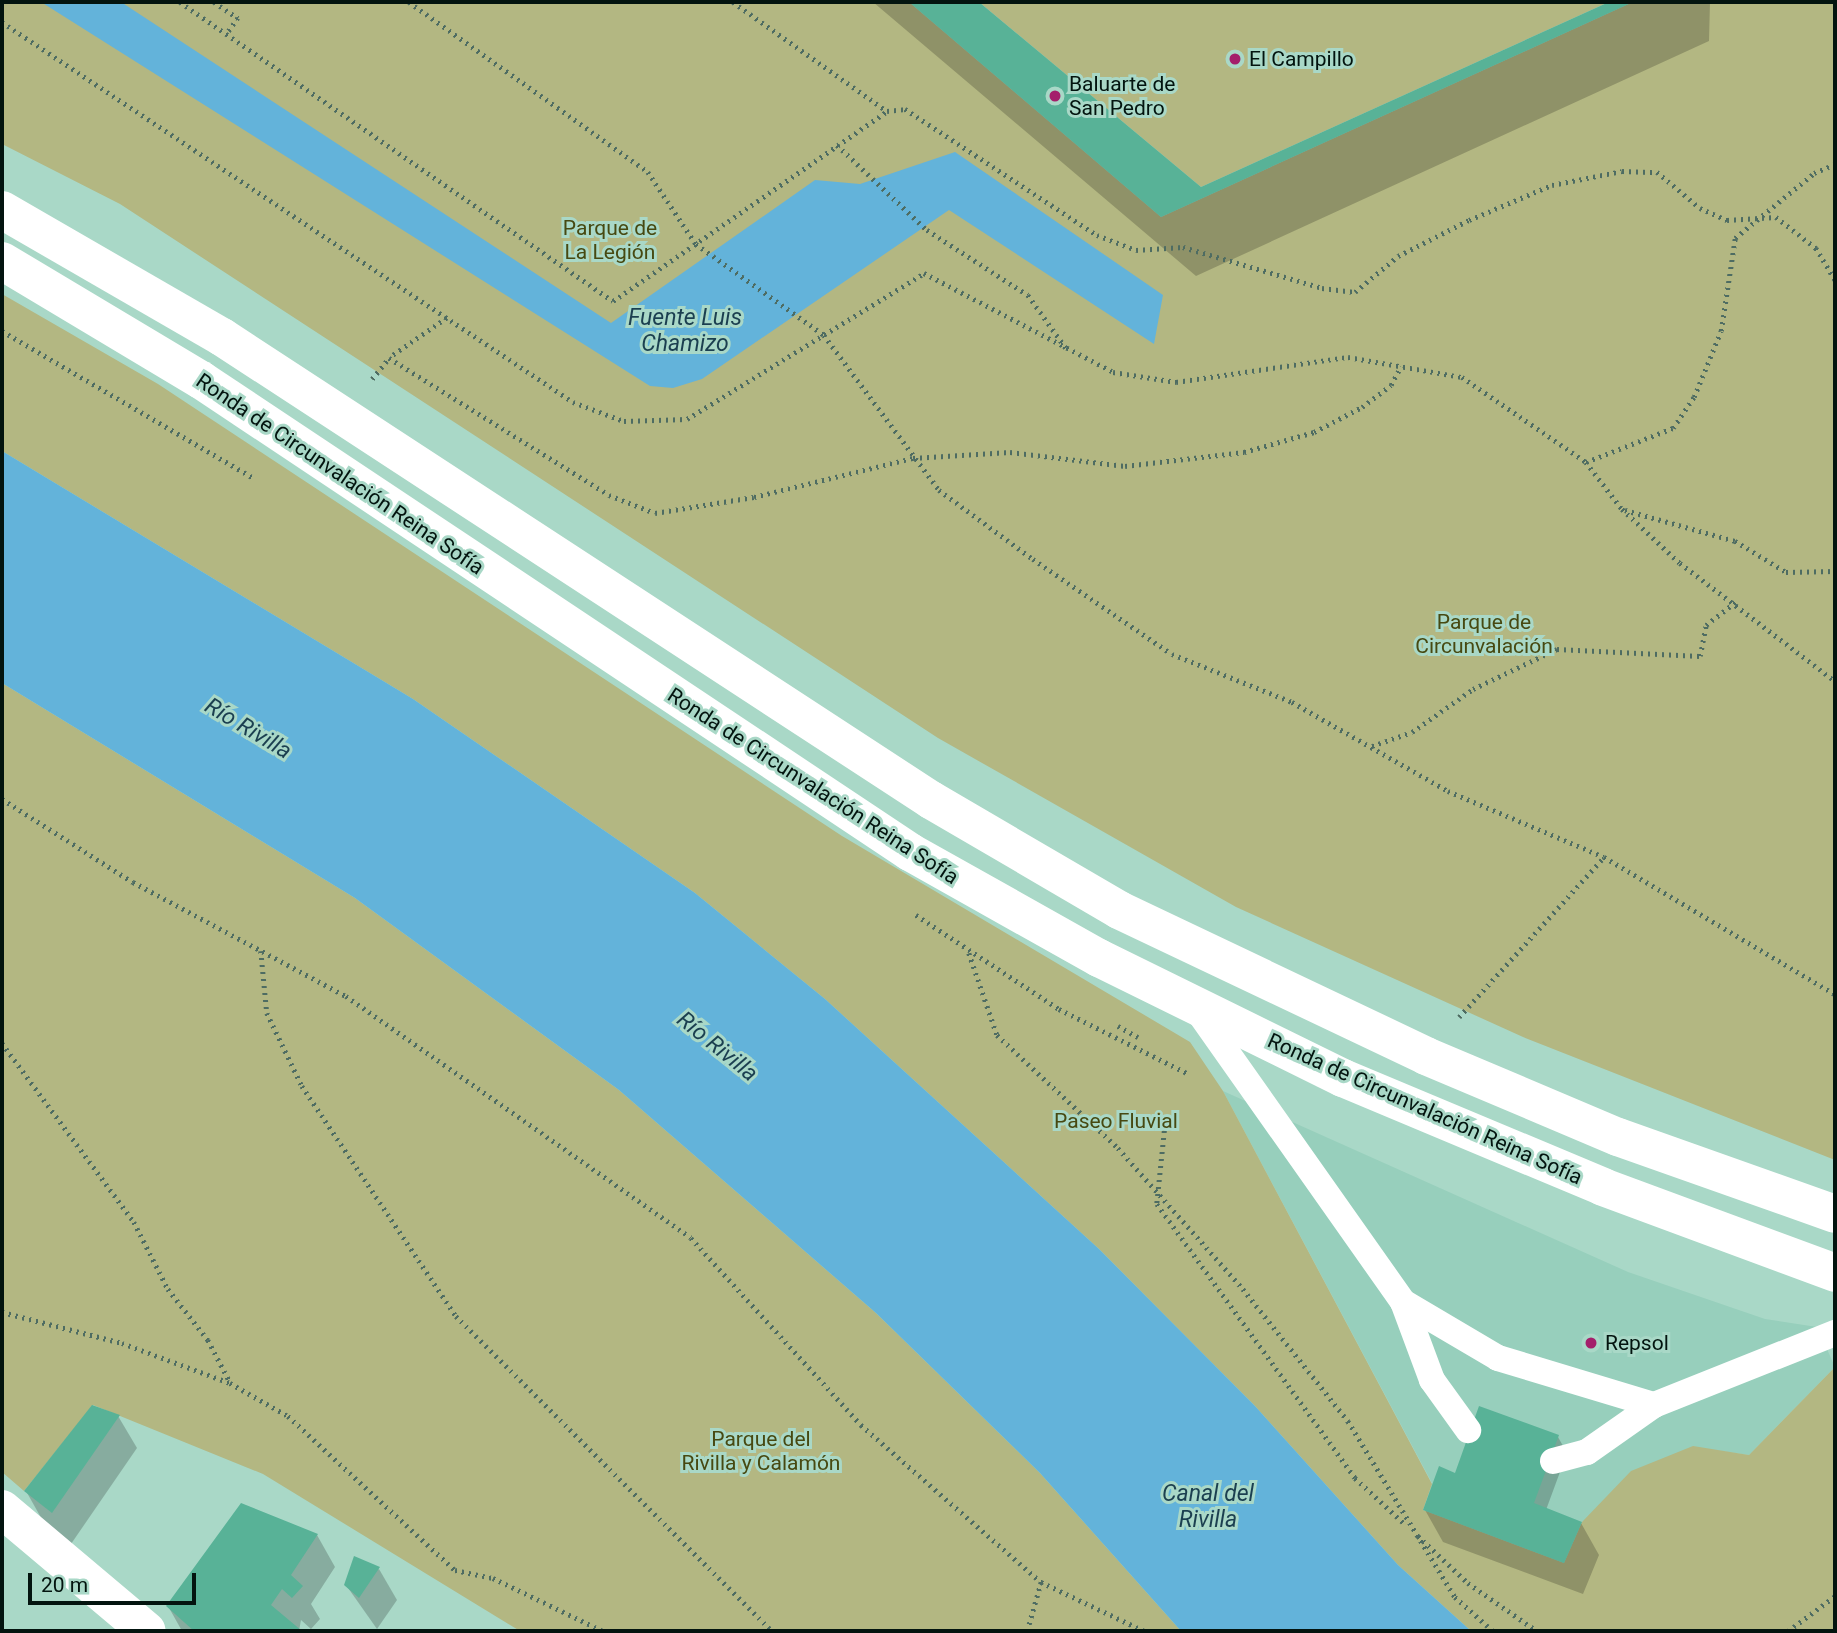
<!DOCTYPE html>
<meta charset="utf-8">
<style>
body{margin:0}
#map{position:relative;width:1837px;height:1633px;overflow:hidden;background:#a9d8c7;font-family:Roboto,sans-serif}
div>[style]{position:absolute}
.built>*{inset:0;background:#97cfbc}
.green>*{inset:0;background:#b3b782}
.water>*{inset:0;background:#63b3da}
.shadow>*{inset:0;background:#0003}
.building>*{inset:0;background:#58b297}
.path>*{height:4.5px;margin-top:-2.25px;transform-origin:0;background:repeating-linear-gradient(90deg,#4e6c62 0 2px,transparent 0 7px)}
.lane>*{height:26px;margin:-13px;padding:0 13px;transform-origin:13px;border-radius:13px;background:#fff}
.street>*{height:38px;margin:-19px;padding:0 19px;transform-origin:19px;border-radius:19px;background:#fff}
.primary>*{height:38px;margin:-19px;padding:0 19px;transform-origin:19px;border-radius:19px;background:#fff}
.dots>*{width:19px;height:19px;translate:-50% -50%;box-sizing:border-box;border:4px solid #a9d8c7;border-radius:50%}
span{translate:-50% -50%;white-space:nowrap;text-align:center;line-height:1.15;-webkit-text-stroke:6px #a9d8c7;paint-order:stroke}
.poi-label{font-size:21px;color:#03140f}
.left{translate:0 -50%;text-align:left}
.park-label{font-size:21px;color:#474911}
.street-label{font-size:21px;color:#03140f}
.water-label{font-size:23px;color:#1b3f50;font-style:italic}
.frame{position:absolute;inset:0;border:4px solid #03140f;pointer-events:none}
.scale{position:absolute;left:28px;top:1573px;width:168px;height:32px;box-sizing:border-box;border:4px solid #03140f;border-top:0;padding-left:9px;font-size:21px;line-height:24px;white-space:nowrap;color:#03140f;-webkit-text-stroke:5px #a9d8c7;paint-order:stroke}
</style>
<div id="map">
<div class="built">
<div style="clip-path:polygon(1223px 1091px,1628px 1272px,1765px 1319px,1817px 1327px,1835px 1367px,1749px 1455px,1693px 1447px,1582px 1522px,1564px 1563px,1423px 1510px,1432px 1483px)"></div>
</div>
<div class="green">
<div style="clip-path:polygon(2px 2px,909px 2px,1161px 217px,1633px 2px,1835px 2px,1835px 1160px,1523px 1037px,1236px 907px,938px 738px,120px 204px,2px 144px)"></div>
<div style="clip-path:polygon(979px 2px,1609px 2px,1201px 187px)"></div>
<div style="clip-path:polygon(2px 294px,158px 384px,842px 836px,1190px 1042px,1223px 1091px,1432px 1484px,1423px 1510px,1564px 1563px,1582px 1522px,1631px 1471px,1693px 1446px,1749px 1455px,1835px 1367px,1835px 1631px,1471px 1631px,1398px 1565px,1255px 1406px,1099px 1249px,825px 999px,695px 893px,413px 699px,2px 451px)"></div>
<div style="clip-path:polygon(2px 683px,355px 898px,619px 1090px,876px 1313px,1040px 1473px,1181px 1631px,520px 1631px,263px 1474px,93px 1405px,24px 1491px,2px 1472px)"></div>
</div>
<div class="water">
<div style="clip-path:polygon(41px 2px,121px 2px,611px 323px,815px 180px,860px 184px,955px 152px,1163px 295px,1154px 344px,949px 210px,702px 379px,673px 388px,650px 386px)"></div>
<div style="clip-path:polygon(2px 451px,413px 699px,695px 893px,825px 999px,1099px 1249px,1255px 1406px,1398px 1565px,1471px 1631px,1181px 1631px,1040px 1473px,876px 1313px,619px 1090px,355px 898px,2px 683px)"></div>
</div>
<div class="shadow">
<div style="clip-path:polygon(873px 2px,977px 2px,1201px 189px,1613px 2px,1710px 2px,1709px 41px,1196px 276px)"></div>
<div style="clip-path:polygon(118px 1416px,137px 1448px,71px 1544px,44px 1523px,26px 1491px)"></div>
<div style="clip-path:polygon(1558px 1437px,1567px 1453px,1546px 1510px,1581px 1523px,1599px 1555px,1583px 1594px,1443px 1542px,1425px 1510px,1456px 1475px)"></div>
<div style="clip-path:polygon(317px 1535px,335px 1567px,311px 1604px,320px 1619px,311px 1629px,301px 1620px,299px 1631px,182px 1631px,168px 1606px)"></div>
<div style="clip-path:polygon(379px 1569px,397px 1600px,377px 1629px,346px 1585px)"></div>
</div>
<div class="building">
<div style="clip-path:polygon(909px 2px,979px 2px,1201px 187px,1609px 2px,1633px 2px,1161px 217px)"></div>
<div style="clip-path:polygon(92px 1405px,120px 1415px,52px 1513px,24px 1491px)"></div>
<div style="clip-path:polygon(1479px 1406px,1559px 1435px,1534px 1503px,1582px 1522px,1564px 1563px,1423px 1510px,1439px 1466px,1455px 1473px)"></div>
<div style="clip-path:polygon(241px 1503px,318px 1534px,291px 1575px,303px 1586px,292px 1598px,282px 1589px,271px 1605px,302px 1631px,194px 1631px,166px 1606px)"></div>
<div style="clip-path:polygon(354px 1556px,380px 1567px,359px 1598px,344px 1585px)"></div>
</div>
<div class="path">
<div style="left:180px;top:2px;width:526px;rotate:34.63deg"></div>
<div style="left:613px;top:301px;width:333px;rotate:-34.7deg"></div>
<div style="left:887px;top:111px;width:18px;rotate:-6deg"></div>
<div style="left:905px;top:109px;width:230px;rotate:33.3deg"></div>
<div style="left:1097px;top:235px;width:42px;rotate:21deg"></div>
<div style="left:1136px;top:250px;width:47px;rotate:-3.7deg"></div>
<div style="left:1183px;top:247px;width:145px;rotate:16.4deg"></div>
<div style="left:1322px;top:288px;width:33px;rotate:7deg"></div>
<div style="left:1355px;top:292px;width:56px;rotate:-39.9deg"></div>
<div style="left:1398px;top:256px;width:80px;rotate:-26.9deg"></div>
<div style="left:1469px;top:220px;width:90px;rotate:-22.9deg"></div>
<div style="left:1552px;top:185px;width:71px;rotate:-11.3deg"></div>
<div style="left:1622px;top:171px;width:35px;rotate:2deg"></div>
<div style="left:1657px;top:172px;width:56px;rotate:39.9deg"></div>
<div style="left:1700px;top:208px;width:30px;rotate:24deg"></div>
<div style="left:1727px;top:220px;width:49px;rotate:-3.5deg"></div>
<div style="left:1776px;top:217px;width:51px;rotate:37.8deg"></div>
<div style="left:1816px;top:248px;width:37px;rotate:59deg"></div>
<div style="left:214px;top:2px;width:29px;rotate:34deg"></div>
<div style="left:238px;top:18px;width:19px;rotate:125deg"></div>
<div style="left:409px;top:2px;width:293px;rotate:35.4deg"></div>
<div style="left:648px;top:172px;width:87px;rotate:56.3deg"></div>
<div style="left:696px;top:244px;width:157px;rotate:35.4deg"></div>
<div style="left:824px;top:335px;width:193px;rotate:53.4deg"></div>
<div style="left:939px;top:490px;width:117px;rotate:36.3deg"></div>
<div style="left:1033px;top:559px;width:168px;rotate:34.4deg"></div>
<div style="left:1172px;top:654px;width:129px;rotate:21.8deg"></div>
<div style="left:1292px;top:702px;width:180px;rotate:29.7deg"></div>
<div style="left:1448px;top:791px;width:169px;rotate:22.9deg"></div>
<div style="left:1604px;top:857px;width:269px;rotate:30.7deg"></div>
<div style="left:733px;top:2px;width:189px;rotate:35.3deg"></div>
<div style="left:2px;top:22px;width:686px;rotate:33.64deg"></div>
<div style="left:573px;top:402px;width:54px;rotate:20.4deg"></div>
<div style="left:624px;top:421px;width:63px;rotate:-1.8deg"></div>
<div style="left:687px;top:419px;width:278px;rotate:-31.6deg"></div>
<div style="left:924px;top:273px;width:213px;rotate:27.6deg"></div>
<div style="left:1113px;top:372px;width:64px;rotate:9deg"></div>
<div style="left:1176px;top:382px;width:174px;rotate:-8.3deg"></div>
<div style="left:1348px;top:357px;width:116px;rotate:10deg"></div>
<div style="left:1462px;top:377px;width:150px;rotate:34.4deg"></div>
<div style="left:1586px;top:462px;width:59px;rotate:52.5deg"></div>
<div style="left:1622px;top:509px;width:79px;rotate:43deg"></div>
<div style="left:1680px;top:563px;width:195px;rotate:37.3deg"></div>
<div style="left:837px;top:145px;width:124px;rotate:43.4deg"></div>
<div style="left:927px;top:230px;width:120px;rotate:32.8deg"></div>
<div style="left:1028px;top:295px;width:65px;rotate:54.4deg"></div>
<div style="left:447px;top:318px;width:70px;rotate:145.4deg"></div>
<div style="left:389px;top:358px;width:259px;rotate:31.9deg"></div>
<div style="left:609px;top:495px;width:49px;rotate:21.4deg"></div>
<div style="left:655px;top:513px;width:100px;rotate:-9.2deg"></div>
<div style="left:754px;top:497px;width:164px;rotate:-13.8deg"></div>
<div style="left:913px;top:458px;width:97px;rotate:-3.5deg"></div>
<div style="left:1010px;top:452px;width:116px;rotate:6.9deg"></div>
<div style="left:1125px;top:466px;width:120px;rotate:-6.7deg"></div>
<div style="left:1244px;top:452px;width:73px;rotate:-15.9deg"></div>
<div style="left:1314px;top:432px;width:54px;rotate:-27.5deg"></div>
<div style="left:1362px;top:407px;width:36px;rotate:-37deg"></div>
<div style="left:1391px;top:385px;width:21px;rotate:-62deg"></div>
<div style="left:2px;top:331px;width:290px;rotate:30.3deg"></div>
<div style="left:372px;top:379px;width:27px;rotate:-51deg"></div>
<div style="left:1586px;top:462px;width:93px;rotate:-21.3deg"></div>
<div style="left:1673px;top:428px;width:37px;rotate:-56deg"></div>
<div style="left:1694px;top:397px;width:71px;rotate:-67.8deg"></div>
<div style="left:1721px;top:331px;width:94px;rotate:-81.4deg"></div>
<div style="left:1735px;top:238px;width:102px;rotate:-39.4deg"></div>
<div style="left:1814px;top:173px;width:23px;rotate:-23deg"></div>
<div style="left:1625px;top:510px;width:114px;rotate:15.7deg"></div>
<div style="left:1735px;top:541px;width:60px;rotate:31.3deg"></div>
<div style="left:1786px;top:572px;width:49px;rotate:-1.2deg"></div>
<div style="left:1372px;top:746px;width:42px;rotate:-19.3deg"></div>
<div style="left:1412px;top:732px;width:75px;rotate:-35.2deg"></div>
<div style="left:1473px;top:689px;width:93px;rotate:-25.5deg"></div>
<div style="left:1557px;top:649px;width:143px;rotate:2.8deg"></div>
<div style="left:1700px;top:656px;width:32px;rotate:-79deg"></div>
<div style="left:1706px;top:625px;width:39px;rotate:-38deg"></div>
<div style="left:2px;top:799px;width:155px;rotate:32.4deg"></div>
<div style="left:133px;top:882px;width:242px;rotate:28.2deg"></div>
<div style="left:346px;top:996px;width:421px;rotate:35deg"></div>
<div style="left:691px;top:1238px;width:253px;rotate:47.7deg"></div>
<div style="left:861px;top:1425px;width:239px;rotate:41.1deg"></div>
<div style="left:1041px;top:1582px;width:114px;rotate:25.4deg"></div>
<div style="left:916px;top:915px;width:171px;rotate:33.3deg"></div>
<div style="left:1059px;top:1009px;width:143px;rotate:26.6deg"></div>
<div style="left:261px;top:951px;width:62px;rotate:84.5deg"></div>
<div style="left:267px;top:1013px;width:81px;rotate:64.4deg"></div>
<div style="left:302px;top:1086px;width:277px;rotate:56.2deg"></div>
<div style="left:456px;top:1316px;width:446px;rotate:44.9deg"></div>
<div style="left:969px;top:953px;width:87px;rotate:71.1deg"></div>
<div style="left:997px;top:1035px;width:166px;rotate:43deg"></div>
<div style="left:1118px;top:1148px;width:188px;rotate:48.4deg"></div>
<div style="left:1243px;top:1289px;width:169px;rotate:51.5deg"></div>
<div style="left:1348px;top:1421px;width:206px;rotate:58.7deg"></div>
<div style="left:1455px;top:1597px;width:51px;rotate:41.8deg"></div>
<div style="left:1459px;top:1017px;width:216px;rotate:-47.8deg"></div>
<div style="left:1118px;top:1026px;width:23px;rotate:29deg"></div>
<div style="left:2px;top:1043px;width:222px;rotate:53.6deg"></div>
<div style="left:134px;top:1222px;width:75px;rotate:63.1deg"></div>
<div style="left:168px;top:1289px;width:65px;rotate:51.9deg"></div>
<div style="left:208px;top:1340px;width:47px;rotate:62.4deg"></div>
<div style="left:1166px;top:1117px;width:87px;rotate:95.9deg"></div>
<div style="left:1157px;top:1204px;width:338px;rotate:54.1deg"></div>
<div style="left:1355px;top:1478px;width:69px;rotate:42.7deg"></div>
<div style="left:2px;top:1312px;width:124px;rotate:14.5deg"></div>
<div style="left:122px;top:1343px;width:115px;rotate:20.3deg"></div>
<div style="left:230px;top:1383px;width:67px;rotate:29.6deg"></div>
<div style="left:288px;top:1416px;width:227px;rotate:42.7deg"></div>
<div style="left:455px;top:1570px;width:39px;rotate:12deg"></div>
<div style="left:493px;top:1578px;width:122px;rotate:25.7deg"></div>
<div style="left:1418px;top:1536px;width:69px;rotate:43.2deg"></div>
<div style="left:1468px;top:1583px;width:84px;rotate:34.8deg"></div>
<div style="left:1027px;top:1631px;width:51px;rotate:-74.1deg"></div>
<div style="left:1788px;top:1631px;width:59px;rotate:-36.7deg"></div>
</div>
<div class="lane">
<div style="left:1195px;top:1007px;width:361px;rotate:54.8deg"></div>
<div style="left:1403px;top:1302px;width:83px;rotate:69.6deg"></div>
<div style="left:1432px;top:1380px;width:62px;rotate:54.2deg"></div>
<div style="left:1403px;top:1302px;width:110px;rotate:30.5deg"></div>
<div style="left:1498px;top:1358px;width:163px;rotate:16.8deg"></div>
<div style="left:1553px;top:1461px;width:35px;rotate:-15deg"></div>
<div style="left:1587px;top:1452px;width:82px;rotate:-35deg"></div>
<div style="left:1654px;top:1405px;width:195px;rotate:-21.7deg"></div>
</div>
<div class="street">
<div style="left:2px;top:1509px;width:189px;rotate:40.1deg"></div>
</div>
<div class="primary">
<div style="left:2px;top:210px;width:254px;rotate:30deg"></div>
<div style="left:222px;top:337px;width:847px;rotate:33.15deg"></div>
<div style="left:931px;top:800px;width:218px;rotate:30.3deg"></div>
<div style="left:1119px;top:910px;width:340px;rotate:25.4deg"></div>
<div style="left:1426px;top:1056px;width:208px;rotate:22.9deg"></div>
<div style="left:1618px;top:1137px;width:230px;rotate:19.5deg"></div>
<div style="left:2px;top:261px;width:232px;rotate:30.9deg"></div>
<div style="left:201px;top:380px;width:852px;rotate:33.65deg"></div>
<div style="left:910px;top:852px;width:217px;rotate:29.3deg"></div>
<div style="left:1099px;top:958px;width:272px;rotate:26.2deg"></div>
<div style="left:1343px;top:1078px;width:282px;rotate:22.7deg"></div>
<div style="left:1603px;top:1187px;width:247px;rotate:20.3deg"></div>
</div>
<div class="dots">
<div style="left:1235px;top:59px;background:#a41f6b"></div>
<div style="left:1055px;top:96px;background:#a41f6b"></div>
<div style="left:1591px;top:1343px;background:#a41f6b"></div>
</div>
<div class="poi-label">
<span class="left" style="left:1249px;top:59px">El Campillo</span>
<span class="left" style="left:1069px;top:96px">Baluarte de<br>San Pedro</span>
<span class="left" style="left:1605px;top:1343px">Repsol</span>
</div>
<div class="park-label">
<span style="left:610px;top:240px">Parque de<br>La Legión</span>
<span style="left:1484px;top:634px">Parque de<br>Circunvalación</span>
<span style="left:1116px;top:1121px">Paseo Fluvial</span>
<span style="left:761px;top:1451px">Parque del<br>Rivilla y Calamón</span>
</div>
<div class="street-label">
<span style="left:340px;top:474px;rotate:34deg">Ronda de Circunvalación Reina Sofía</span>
<span style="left:813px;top:786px;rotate:33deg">Ronda de Circunvalación Reina Sofía</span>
<span style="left:1425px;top:1109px;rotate:24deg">Ronda de Circunvalación Reina Sofía</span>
</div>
<div class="water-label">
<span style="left:685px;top:331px">Fuente Luis<br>Chamizo</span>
<span style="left:248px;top:729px;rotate:31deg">Río Rivilla</span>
<span style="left:717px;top:1047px;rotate:39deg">Río Rivilla</span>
<span style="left:1208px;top:1507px">Canal del<br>Rivilla</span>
</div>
<div class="frame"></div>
<div class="scale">20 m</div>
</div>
